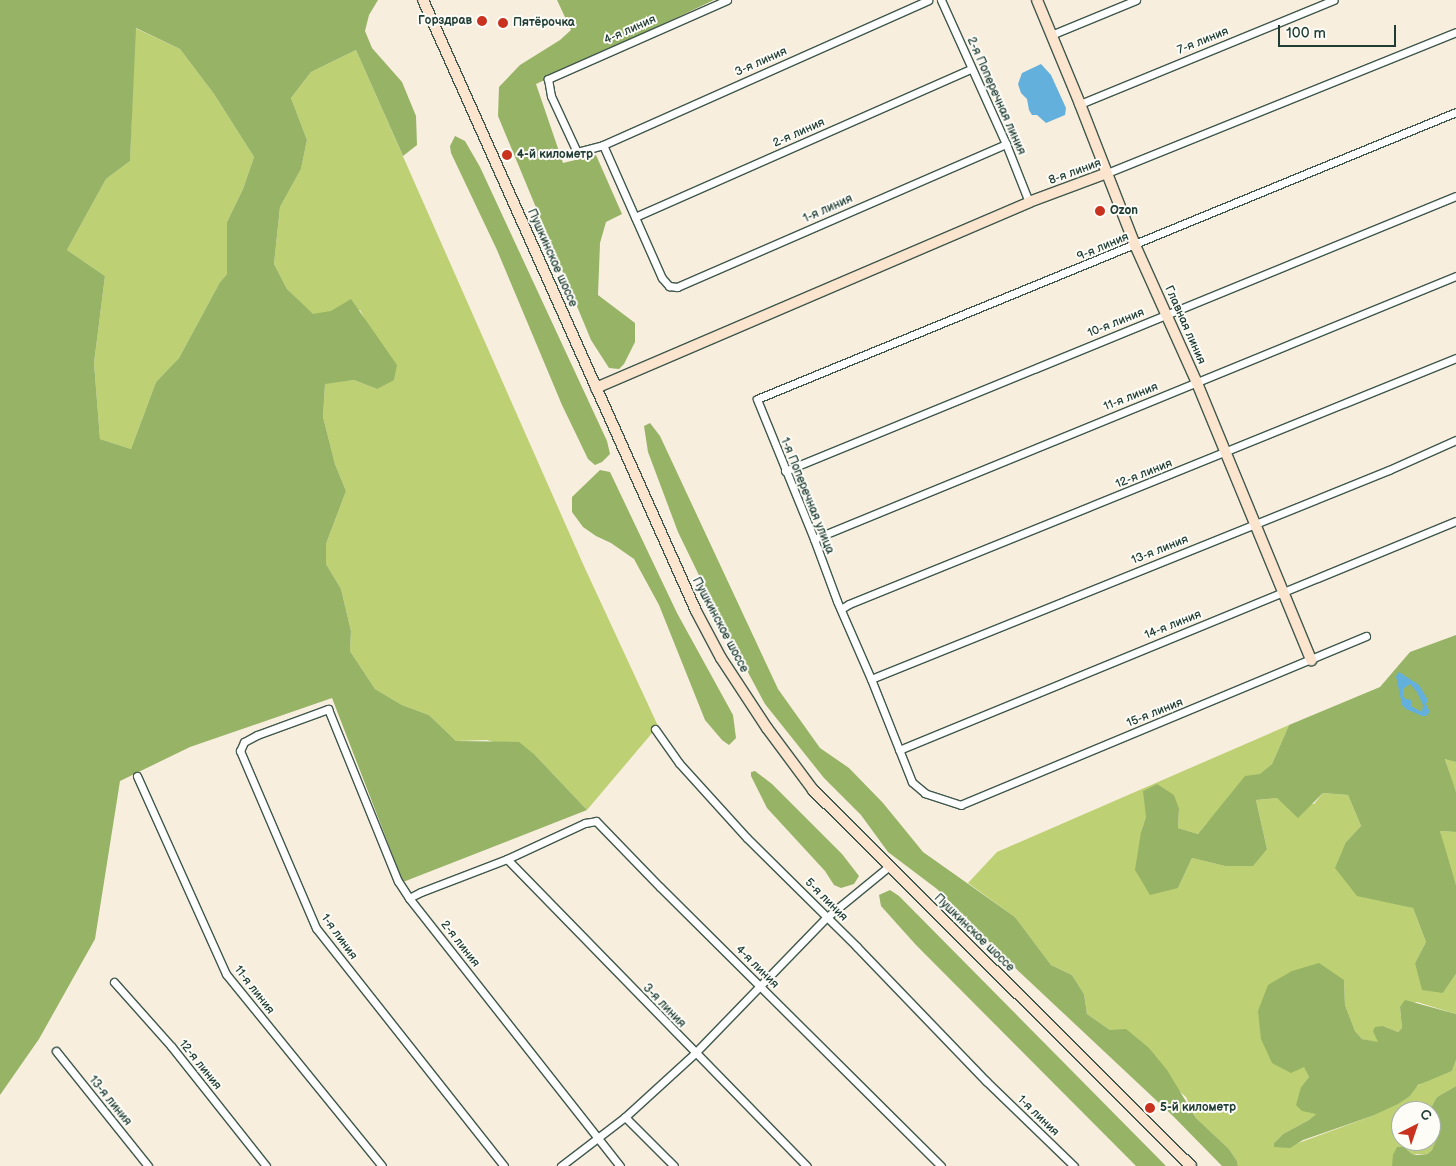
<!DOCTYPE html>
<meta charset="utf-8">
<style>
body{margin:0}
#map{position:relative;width:1456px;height:1166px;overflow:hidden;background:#f8eedd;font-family:"Balsamiq Sans",sans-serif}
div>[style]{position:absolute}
.green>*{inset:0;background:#bdd174}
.forest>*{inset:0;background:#96b366}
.water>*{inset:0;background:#63b0dc}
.roads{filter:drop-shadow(1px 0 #40584d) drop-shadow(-1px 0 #40584d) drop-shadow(0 1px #40584d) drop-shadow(0 -1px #40584d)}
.street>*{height:7px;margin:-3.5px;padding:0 3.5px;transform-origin:3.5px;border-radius:3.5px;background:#fff}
.secondary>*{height:10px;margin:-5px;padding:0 5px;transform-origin:5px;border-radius:5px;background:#fbe5cf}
.dots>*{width:14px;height:14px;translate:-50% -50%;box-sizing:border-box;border:2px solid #fdfcf7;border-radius:50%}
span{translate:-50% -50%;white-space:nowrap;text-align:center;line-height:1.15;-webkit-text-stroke:4px #fdfcf7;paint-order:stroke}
.poi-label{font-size:12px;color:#1f3d34;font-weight:700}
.right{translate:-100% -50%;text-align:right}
.left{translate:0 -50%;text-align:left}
.street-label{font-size:12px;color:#1f3d34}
.north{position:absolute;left:1391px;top:1101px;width:50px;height:50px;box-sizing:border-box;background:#fdfcf7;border:1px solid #a4b0a9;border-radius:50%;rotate:41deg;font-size:14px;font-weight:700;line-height:20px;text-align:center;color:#1f3d34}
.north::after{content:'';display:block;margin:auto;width:18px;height:22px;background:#c8321e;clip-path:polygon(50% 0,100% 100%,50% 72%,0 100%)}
.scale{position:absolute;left:1278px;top:25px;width:118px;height:22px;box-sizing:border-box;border:2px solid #1f3d34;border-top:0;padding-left:6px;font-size:15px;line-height:18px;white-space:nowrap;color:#1f3d34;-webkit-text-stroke:4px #fdfcf7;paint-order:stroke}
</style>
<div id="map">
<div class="green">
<div style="clip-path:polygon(135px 28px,180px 49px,214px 94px,254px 157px,243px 189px,227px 222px,227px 274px,220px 282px,179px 358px,156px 382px,131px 449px,100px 439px,94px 363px,105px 276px,67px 250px,106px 179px,130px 161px)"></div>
<div style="clip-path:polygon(356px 50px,583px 564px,658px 726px,587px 810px,535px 755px,487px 740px,456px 741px,429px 715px,402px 705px,375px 689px,350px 651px,351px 631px,341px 589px,326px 564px,326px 544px,346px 491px,335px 464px,323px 417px,325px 383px,354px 380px,377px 389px,367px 324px,360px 310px,313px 315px,287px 289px,274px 264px,280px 207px,301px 169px,307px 140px,291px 98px,311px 72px)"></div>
<div style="clip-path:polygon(1289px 725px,1272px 764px,1207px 823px,1198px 834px,1178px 828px,1179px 809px,1146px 817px,1141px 832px,1178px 888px,1192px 858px,1225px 866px,1267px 849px,1256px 800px,1277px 798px,1314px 804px,1323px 793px,1348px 795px,1361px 826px,1346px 842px,1389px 901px,1413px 908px,1426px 942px,1415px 963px,1443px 993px,1456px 974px,1456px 1014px,1417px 1002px,1400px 1007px,1402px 1028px,1398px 1032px,1383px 1026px,1379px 1043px,1362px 1039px,1355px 1031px,1345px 1005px,1344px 980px,1304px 1066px,1309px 1077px,1301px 1087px,1316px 1114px,1309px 1120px,1283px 1134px,1274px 1143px,1293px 1145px,1372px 1116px,1410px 1096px,1416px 1087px,1425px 1081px,1452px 1071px,1456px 1060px,1456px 1086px,1437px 1097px,1430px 1111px,1401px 1111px,1401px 1141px,1431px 1141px,1431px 1127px,1437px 1139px,1437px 1143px,1429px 1154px,1412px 1154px,1404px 1147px,1392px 1166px,1238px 1166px,1237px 1161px,1229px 1149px,1196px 1118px,1186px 1097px,1110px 1030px,1087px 1014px,1084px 994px,1072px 975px,1051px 965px,1015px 917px,968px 883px,997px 852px)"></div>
<div style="clip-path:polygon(1445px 758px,1456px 762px,1456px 792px,1453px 785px)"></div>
<div style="clip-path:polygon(1440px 831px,1456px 832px,1456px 885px,1445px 855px)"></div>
</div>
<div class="forest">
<div style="clip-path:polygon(evenodd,0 0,378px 0,369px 15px,365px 31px,372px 48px,402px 82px,416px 116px,417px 145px,403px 156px,356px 50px,311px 72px,291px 98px,307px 140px,301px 169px,280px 207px,274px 264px,287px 289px,313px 314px,331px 311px,351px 299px,397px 365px,394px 380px,377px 389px,354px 380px,325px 384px,323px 417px,335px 464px,346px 491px,326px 544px,326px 564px,341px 589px,351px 631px,350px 651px,375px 689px,402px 705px,429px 715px,456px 741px,519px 742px,535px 755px,587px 810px,403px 882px,332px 698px,190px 747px,120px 781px,95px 939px,39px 1039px,0 1095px,0 0,136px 28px,180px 49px,214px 94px,254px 157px,243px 189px,227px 222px,227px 274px,220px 282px,179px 358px,156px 382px,131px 449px,100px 439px,94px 363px,105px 276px,67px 250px,106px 179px,130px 161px,136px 28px)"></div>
<div style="clip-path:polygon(557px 0,714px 0,536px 84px,563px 163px,596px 155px,622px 214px,606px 222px,600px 243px,598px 295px,635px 323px,635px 342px,624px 364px,619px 369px,609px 368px,591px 340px,498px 116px,499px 87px,520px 65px,560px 40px,571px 30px)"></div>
<div style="clip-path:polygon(455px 136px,465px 141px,480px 167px,607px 441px,610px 454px,602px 462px,595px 465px,588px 459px,562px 405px,497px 250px,451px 153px,450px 146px)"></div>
<div style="clip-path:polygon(650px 423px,660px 436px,778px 689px,820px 748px,849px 768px,883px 803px,923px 852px,1015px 917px,1051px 965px,1072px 975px,1084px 994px,1087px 1014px,1110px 1030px,1126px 1029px,1149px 1048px,1167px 1070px,1196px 1118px,1229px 1149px,1237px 1161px,1238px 1166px,1222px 1166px,1174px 1117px,1011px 964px,937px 889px,888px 852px,861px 815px,824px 778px,765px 704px,728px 635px,678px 532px,648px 452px,644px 426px)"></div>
<div style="clip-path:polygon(600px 470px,610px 472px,677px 613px,733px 715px,736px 738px,729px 745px,722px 740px,705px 720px,659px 605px,634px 559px,611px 543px,596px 536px,583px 527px,572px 512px,572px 497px)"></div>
<div style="clip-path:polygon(1456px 635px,1456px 762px,1445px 759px,1456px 792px,1456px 832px,1440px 831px,1456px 885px,1456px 974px,1443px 993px,1422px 990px,1415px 963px,1426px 942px,1413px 908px,1357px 896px,1335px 868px,1346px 842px,1361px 826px,1348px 795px,1323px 793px,1298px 818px,1277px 798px,1256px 800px,1267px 849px,1253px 866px,1225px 866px,1192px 858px,1178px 888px,1150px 895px,1135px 870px,1141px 832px,1146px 817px,1143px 791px,1157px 784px,1174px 795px,1179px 809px,1178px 828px,1198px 834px,1245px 776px,1260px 774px,1272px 764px,1289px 725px,1380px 687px,1410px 652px)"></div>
<div style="clip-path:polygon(755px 771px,772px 784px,842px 854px,859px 876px,854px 884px,841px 888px,834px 885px,825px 871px,767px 808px,751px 776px,751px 772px)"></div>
<div style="clip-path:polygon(890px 890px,899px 896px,1166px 1166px,1136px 1166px,916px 945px,881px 906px,879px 895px)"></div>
<div style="clip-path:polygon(1319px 963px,1344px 980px,1345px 1005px,1355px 1031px,1362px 1039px,1378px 1042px,1373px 1031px,1375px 1027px,1383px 1026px,1398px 1032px,1402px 1028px,1400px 1007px,1405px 1000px,1456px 1014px,1456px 1060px,1452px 1071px,1418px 1085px,1410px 1096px,1398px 1104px,1372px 1116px,1303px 1140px,1290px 1148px,1274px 1147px,1274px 1143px,1283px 1134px,1309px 1120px,1316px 1114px,1302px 1111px,1296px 1105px,1301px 1087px,1309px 1077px,1304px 1067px,1291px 1073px,1272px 1063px,1261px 1039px,1258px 1011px,1268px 985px,1292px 971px)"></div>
<div style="clip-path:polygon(1456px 1086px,1456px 1166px,1392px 1166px,1393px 1155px,1397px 1147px,1404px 1147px,1412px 1154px,1417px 1155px,1428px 1154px,1432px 1150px,1437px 1139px,1431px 1127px,1431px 1108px,1437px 1097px)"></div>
</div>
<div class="water">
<div style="clip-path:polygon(1041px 64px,1051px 75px,1066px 108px,1065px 115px,1046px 123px,1037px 115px,1032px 115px,1029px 110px,1027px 99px,1021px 93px,1018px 84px,1022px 73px)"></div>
<div style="clip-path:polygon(evenodd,1399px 672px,1419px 685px,1428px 700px,1426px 704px,1430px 712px,1426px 716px,1422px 716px,1406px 709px,1402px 705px,1396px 676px,1399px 672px,1410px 684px,1417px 692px,1423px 705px,1422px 712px,1411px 706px,1411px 700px,1406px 699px,1403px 696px,1403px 689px,1410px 684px)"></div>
</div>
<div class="roads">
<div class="street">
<div style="left:727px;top:0;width:196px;rotate:156.2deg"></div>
<div style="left:548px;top:79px;width:17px;rotate:80deg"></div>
<div style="left:551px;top:96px;width:62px;rotate:65.1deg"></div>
<div style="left:577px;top:152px;width:27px;rotate:-15deg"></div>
<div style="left:603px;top:145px;width:356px;rotate:-24deg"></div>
<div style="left:941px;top:0;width:158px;rotate:65.7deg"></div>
<div style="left:1006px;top:144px;width:62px;rotate:68.4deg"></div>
<div style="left:1051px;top:35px;width:92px;rotate:-22.4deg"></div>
<div style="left:1080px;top:104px;width:274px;rotate:-22.3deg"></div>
<div style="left:603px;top:145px;width:145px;rotate:66.1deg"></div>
<div style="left:662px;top:278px;width:11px;rotate:49deg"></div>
<div style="left:669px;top:286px;width:8px;rotate:7deg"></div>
<div style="left:677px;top:287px;width:359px;rotate:-23.5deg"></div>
<div style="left:1107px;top:173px;width:376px;rotate:-22deg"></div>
<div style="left:635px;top:217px;width:367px;rotate:-23.8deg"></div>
<div style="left:785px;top:471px;width:725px;rotate:-22.29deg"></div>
<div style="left:814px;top:539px;width:694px;rotate:-22.28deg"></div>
<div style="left:841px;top:609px;width:9px;rotate:-32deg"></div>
<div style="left:849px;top:604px;width:655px;rotate:-22.06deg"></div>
<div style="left:1366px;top:636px;width:439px;rotate:157.4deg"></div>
<div style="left:961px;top:805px;width:38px;rotate:-162deg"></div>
<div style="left:925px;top:793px;width:17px;rotate:-140deg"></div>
<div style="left:912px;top:782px;width:111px;rotate:-111.7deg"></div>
<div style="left:871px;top:679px;width:85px;rotate:-113.6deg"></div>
<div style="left:837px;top:601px;width:66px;rotate:-110.4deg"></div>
<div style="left:814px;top:539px;width:151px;rotate:-112.2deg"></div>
<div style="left:757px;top:399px;width:756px;rotate:-22.32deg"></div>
<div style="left:871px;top:679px;width:559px;rotate:-21.97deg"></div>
<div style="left:1389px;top:470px;width:73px;rotate:-24.1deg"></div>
<div style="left:655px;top:729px;width:42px;rotate:54.8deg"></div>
<div style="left:679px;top:763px;width:101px;rotate:47.8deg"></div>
<div style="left:747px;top:838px;width:155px;rotate:44.7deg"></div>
<div style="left:857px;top:947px;width:186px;rotate:46.1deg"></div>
<div style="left:986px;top:1081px;width:122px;rotate:44deg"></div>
<div style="left:899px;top:750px;width:602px;rotate:-22.35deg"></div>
<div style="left:137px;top:776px;width:217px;rotate:65.8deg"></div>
<div style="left:226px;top:974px;width:247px;rotate:50.9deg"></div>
<div style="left:507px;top:859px;width:429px;rotate:45.7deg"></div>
<div style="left:409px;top:898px;width:13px;rotate:-27deg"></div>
<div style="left:421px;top:892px;width:92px;rotate:-21deg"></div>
<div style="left:507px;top:859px;width:86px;rotate:-24.8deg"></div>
<div style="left:585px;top:823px;width:11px;rotate:-10deg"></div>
<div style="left:596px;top:821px;width:92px;rotate:45.9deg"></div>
<div style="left:660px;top:887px;width:396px;rotate:44.8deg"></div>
<div style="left:114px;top:982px;width:86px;rotate:48.3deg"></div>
<div style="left:171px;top:1046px;width:153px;rotate:51.6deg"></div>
<div style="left:56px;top:1051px;width:147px;rotate:51.3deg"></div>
<div style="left:625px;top:1117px;width:69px;rotate:45deg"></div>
<div style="left:504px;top:1166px;width:303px;rotate:-128.3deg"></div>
<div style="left:316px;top:928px;width:193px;rotate:-113.2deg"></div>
<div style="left:240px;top:751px;width:10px;rotate:-66deg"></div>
<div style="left:244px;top:742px;width:15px;rotate:-28deg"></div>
<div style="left:257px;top:735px;width:76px;rotate:-20.1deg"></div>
<div style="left:328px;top:709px;width:186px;rotate:67.9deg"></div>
<div style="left:398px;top:881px;width:20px;rotate:57deg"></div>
<div style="left:409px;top:898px;width:341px;rotate:51.8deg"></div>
<div style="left:561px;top:1166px;width:81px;rotate:-37.4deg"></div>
<div style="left:625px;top:1117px;width:95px;rotate:-42.4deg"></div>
<div style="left:695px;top:1053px;width:190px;rotate:-45.9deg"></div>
<div style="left:827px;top:917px;width:79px;rotate:-39.3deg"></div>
</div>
<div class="secondary">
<div style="left:423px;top:0;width:669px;rotate:65.92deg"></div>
<div style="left:696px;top:611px;width:53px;rotate:62deg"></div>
<div style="left:721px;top:658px;width:84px;rotate:56.7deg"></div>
<div style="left:767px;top:728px;width:77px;rotate:53.4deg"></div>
<div style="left:813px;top:790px;width:533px;rotate:44.85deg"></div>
<div style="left:1037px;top:0;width:113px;rotate:67.5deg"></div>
<div style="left:1080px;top:104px;width:151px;rotate:68.7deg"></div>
<div style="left:1135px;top:245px;width:151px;rotate:65.8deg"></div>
<div style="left:1197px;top:383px;width:300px;rotate:67.6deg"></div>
<div style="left:596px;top:388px;width:471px;rotate:-23.2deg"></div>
<div style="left:1029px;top:202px;width:83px;rotate:-20.4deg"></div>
</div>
</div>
<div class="dots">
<div style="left:482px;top:21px;background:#c8321e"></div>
<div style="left:503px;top:23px;background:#c8321e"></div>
<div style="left:507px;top:155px;background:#c8321e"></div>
<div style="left:1100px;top:211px;background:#c8321e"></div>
<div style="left:1150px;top:1108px;background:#c8321e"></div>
</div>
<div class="poi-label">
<span class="right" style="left:472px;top:21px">Горздрав</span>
<span class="left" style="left:513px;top:23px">Пятёрочка</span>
<span class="left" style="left:517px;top:155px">4-й километр</span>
<span class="left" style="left:1110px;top:211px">Ozon</span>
<span class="left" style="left:1160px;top:1108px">5-й километр</span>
</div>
<div class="street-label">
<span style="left:630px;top:30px;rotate:-24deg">4-я линия</span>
<span style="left:1203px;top:41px;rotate:-22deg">7-я линия</span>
<span style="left:761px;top:62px;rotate:-24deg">3-я линия</span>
<span style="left:996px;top:96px;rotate:66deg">2-я Поперечная линия</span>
<span style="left:799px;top:133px;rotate:-24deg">2-я линия</span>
<span style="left:1075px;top:172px;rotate:-20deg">8-я линия</span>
<span style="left:828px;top:209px;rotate:-24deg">1-я линия</span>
<span style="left:1103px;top:247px;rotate:-23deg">9-я линия</span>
<span style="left:552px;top:258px;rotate:66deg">Пушкинское шоссе</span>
<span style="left:1116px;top:323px;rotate:-22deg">10-я линия</span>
<span style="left:1185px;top:325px;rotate:66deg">Главная линия</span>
<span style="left:1131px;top:397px;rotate:-22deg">11-я линия</span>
<span style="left:1144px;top:474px;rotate:-22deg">12-я линия</span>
<span style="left:807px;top:496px;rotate:68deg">1-я Поперечная улица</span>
<span style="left:1160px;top:550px;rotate:-22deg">13-я линия</span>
<span style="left:720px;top:625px;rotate:62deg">Пушкинское шоссе</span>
<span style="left:1173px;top:625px;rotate:-22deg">14-я линия</span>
<span style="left:1155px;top:713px;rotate:-22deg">15-я линия</span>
<span style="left:826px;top:900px;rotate:45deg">5-я линия</span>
<span style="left:974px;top:933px;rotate:44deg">Пушкинское шоссе</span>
<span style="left:339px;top:937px;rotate:54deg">1-я линия</span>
<span style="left:460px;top:944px;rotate:52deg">2-я линия</span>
<span style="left:757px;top:967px;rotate:45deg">4-я линия</span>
<span style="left:254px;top:990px;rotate:52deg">11-я линия</span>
<span style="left:664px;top:1006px;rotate:46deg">3-я линия</span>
<span style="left:200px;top:1065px;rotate:51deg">12-я линия</span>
<span style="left:110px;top:1101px;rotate:51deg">13-я линия</span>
<span style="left:1038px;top:1116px;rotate:44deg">1-я линия</span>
</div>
<div class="north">С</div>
<div class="scale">100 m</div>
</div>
